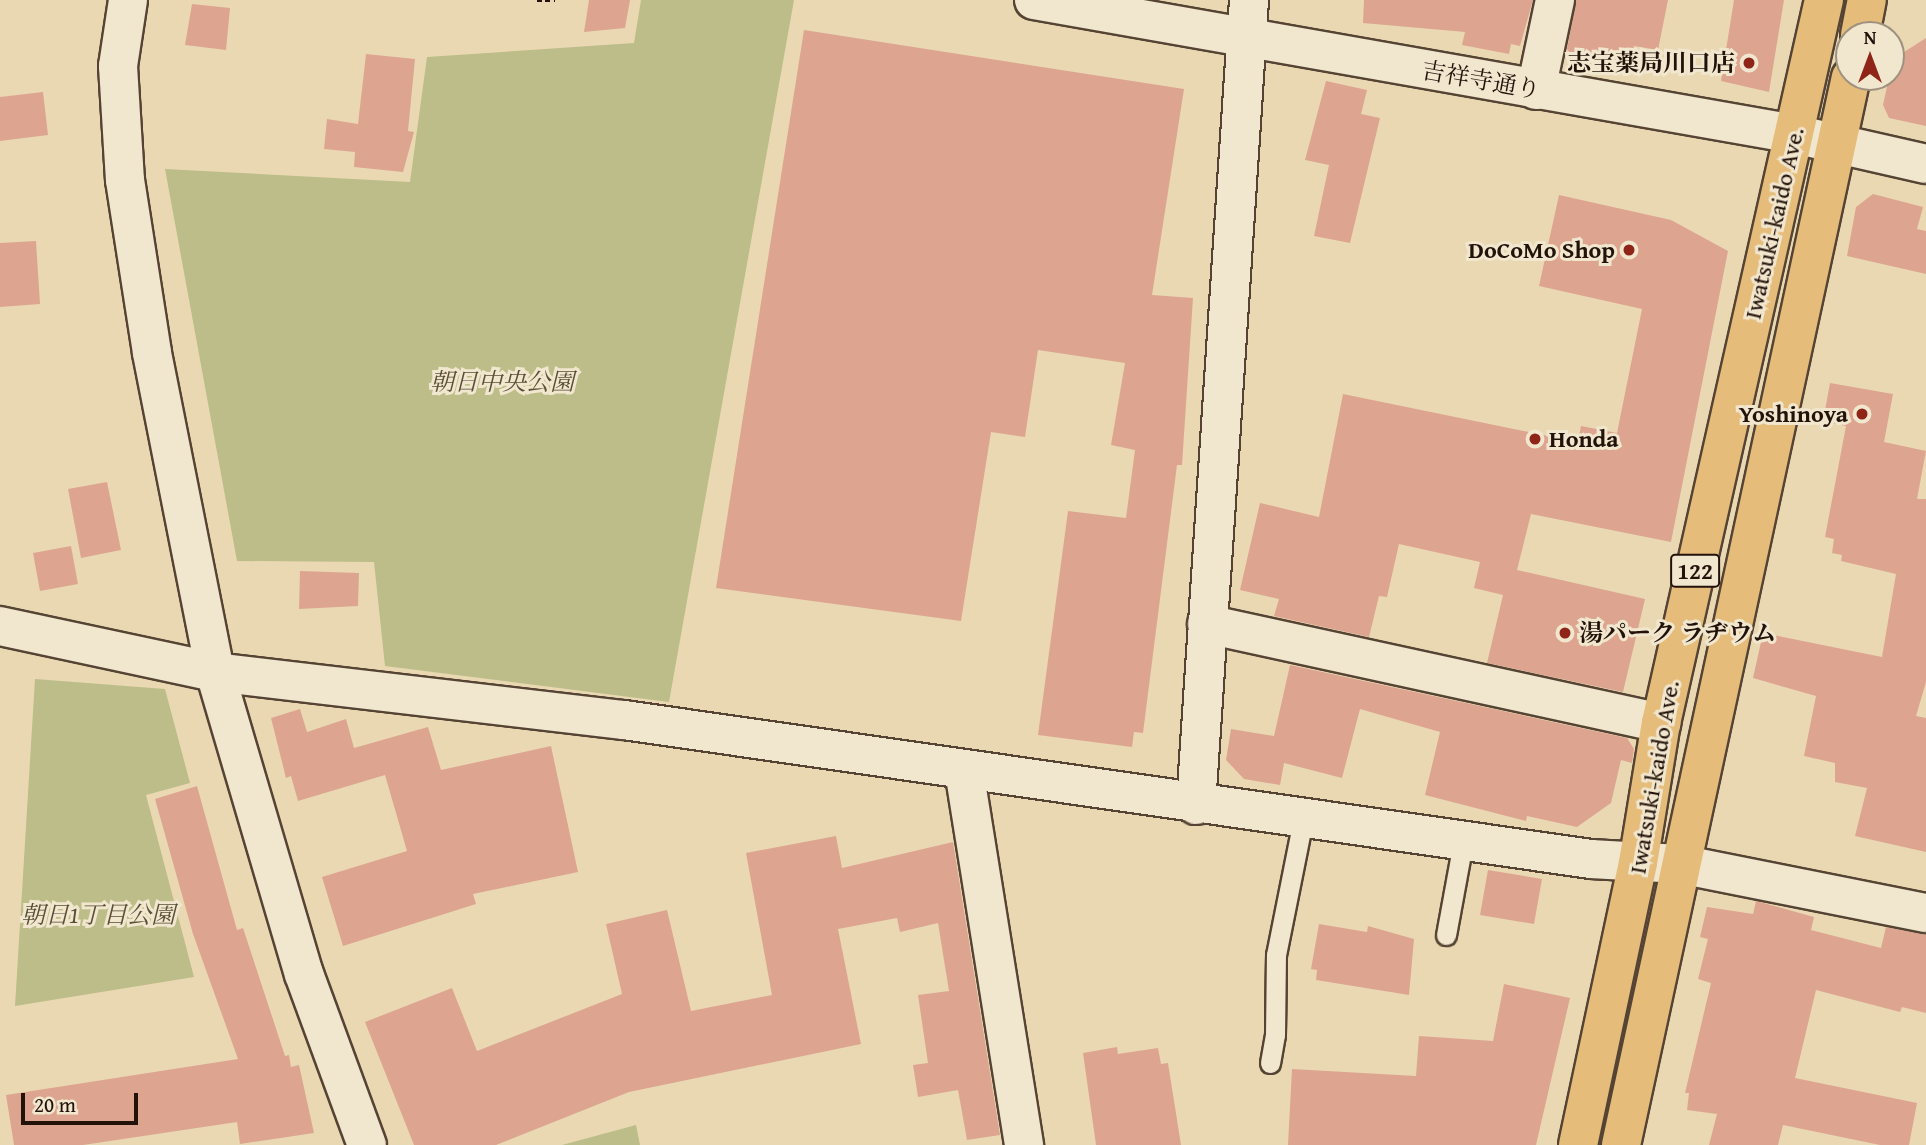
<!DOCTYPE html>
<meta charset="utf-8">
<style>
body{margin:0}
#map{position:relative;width:1926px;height:1145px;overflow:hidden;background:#ead8b3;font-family:"Gentium Book Plus","Noto Serif JP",serif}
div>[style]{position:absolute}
.green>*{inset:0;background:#bcbd89}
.building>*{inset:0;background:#dda590}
.path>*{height:4.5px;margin-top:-2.25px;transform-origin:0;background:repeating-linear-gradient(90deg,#23120a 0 5px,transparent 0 8.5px)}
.roads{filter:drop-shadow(2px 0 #554434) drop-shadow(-2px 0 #554434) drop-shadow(0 2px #554434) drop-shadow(0 -2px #554434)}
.lane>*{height:19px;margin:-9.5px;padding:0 9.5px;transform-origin:9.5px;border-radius:9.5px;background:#f1e6ce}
.street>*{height:38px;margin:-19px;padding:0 19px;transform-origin:19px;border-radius:19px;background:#f1e6ce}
.secondary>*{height:38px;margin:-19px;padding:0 19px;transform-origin:19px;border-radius:19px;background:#f1e6ce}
.highway>*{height:38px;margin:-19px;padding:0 19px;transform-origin:19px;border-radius:19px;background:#e5bc7a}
.dots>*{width:19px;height:19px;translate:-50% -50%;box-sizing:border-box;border:4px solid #f1e6ce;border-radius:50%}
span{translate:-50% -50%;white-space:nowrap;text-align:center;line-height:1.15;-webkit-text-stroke:6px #f1e6ce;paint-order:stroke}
.shield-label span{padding:2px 5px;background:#f1e6ce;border:2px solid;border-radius:5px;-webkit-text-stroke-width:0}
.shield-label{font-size:23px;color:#23120a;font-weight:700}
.poi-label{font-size:24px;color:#23120a;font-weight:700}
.right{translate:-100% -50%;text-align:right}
.left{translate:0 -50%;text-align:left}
.street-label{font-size:24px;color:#23120a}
.park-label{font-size:24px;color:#594e36;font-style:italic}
.north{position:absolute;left:1835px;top:21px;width:70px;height:70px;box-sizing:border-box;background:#f1e6ce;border:2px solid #9f9180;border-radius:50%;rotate:0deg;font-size:19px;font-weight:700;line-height:28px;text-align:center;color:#23120a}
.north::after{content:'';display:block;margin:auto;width:24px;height:32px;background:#8f2418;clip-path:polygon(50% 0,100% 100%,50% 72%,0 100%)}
.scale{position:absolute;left:21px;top:1093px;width:117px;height:32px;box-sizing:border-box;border:4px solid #23120a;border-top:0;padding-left:9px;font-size:21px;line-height:24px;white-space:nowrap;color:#23120a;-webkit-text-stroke:5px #f1e6ce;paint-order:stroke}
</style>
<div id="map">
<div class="green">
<div style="clip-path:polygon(641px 0,794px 0,669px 702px,385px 666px,374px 562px,237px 561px,165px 169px,410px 182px,427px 57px,634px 43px)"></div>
<div style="clip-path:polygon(35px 679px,165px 689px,190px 783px,146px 795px,194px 977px,15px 1006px)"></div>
<div style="clip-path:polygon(636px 1125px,640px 1145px,562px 1145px)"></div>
</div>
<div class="building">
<div style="clip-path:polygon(589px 0,630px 0,625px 28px,584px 32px)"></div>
<div style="clip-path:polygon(1364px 0,1533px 0,1520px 46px,1511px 44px,1509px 54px,1462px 45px,1465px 32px,1363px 23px)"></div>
<div style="clip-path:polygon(1576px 0,1668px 0,1658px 50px,1634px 46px,1628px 72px,1577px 62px,1567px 49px)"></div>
<div style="clip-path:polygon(1734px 0,1784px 0,1769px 92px,1721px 81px)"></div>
<div style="clip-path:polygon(192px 4px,230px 8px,226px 50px,185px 45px)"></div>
<div style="clip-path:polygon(804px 30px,1184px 89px,1152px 295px,1193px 298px,1182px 465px,1177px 465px,1143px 733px,1134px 732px,1132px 747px,1038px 735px,1068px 511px,1126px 518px,1135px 450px,1111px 445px,1125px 363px,1038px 350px,1025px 437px,991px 432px,961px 621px,716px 588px)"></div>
<div style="clip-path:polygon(1926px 38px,1926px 126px,1889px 118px,1883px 105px,1893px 59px)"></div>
<div style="clip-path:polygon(366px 54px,415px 59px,408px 131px,414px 132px,403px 172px,354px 167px,355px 152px,324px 149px,327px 119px,358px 124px)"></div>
<div style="clip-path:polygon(1326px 81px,1367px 90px,1361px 114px,1380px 118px,1350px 243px,1314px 236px,1329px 165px,1305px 160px)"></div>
<div style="clip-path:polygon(43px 92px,48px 135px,0 141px,0 97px)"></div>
<div style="clip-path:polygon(1873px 194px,1923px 207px,1917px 229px,1926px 231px,1926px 274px,1847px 256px,1856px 207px)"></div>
<div style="clip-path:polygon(1559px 195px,1671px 220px,1728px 251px,1671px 542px,1531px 514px,1517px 570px,1645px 599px,1623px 692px,1487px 663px,1503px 595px,1474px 588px,1480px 562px,1399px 544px,1387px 597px,1379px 596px,1369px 637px,1274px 616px,1279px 599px,1240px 590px,1260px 503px,1319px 517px,1343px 394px,1578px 442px,1581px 426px,1617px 433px,1642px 309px,1539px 286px)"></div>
<div style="clip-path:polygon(36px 241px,40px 304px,0 307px,0 243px)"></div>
<div style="clip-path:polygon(1830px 383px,1893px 394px,1884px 442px,1926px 451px,1917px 499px,1926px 499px,1926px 682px,1916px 716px,1926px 718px,1926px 852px,1855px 836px,1867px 788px,1835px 782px,1835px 763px,1804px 756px,1816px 696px,1753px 678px,1763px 633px,1882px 657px,1896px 574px,1841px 561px,1842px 555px,1832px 553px,1834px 539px,1825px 537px,1846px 426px,1823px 421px)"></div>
<div style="clip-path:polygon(107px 482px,121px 550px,81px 558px,68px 489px)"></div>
<div style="clip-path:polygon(71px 546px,78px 584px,40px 591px,33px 553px)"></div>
<div style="clip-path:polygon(300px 571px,359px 573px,358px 606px,299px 609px)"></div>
<div style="clip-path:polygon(1290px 665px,1627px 738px,1634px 749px,1632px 763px,1621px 760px,1611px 803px,1577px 827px,1527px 816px,1526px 821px,1425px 795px,1440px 732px,1360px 709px,1342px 778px,1284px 763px,1280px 785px,1244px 779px,1226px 760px,1231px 729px,1274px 736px)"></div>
<div style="clip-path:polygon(300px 709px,307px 732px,346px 719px,354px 748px,428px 727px,441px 770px,551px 746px,578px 872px,473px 894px,476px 904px,343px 946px,322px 877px,407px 851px,385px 775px,298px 801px,291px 776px,286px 778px,271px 718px)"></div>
<div style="clip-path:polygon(197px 786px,237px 930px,243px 928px,285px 1056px,289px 1055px,291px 1067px,299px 1065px,314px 1133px,240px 1144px,237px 1122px,83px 1145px,14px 1145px,6px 1095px,238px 1059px,193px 934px,155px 799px)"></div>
<div style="clip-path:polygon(836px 836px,842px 868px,953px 842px,1000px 1135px,967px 1140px,958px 1090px,918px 1097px,913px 1065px,928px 1063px,918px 995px,949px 991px,938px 923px,900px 932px,897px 918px,838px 929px,861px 1044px,629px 1092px,496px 1145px,414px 1145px,365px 1022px,452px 988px,477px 1051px,622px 994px,606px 924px,667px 910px,691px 1011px,772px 995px,746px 853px)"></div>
<div style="clip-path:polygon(1488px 870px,1542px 879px,1534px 924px,1480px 915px)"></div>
<div style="clip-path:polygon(1756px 901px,1814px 917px,1811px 930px,1881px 948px,1886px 927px,1926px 935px,1926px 1013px,1902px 1007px,1900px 1012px,1816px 990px,1795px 1078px,1917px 1103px,1909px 1145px,1880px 1145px,1783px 1125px,1778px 1145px,1709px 1145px,1717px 1114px,1687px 1110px,1689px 1093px,1685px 1093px,1711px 983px,1698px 979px,1708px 939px,1700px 937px,1707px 907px,1753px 914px)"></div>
<div style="clip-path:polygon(1319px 924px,1367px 932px,1368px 926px,1414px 939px,1409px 995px,1316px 980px,1317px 970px,1311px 969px)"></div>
<div style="clip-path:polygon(1504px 984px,1570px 998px,1536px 1145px,1288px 1145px,1292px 1069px,1416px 1076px,1419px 1036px,1493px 1041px)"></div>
<div style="clip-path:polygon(1117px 1047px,1118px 1054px,1158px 1048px,1161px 1064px,1168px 1063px,1181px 1145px,1096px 1145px,1083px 1053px)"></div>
</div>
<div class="path">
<div style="left:537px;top:0;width:18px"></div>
</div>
<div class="roads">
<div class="lane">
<div style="left:1446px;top:935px;width:95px;rotate:-79.6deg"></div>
<div style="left:1270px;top:1063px;width:28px;rotate:-80deg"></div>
<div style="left:1275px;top:1035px;width:80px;rotate:-89.3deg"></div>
<div style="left:1276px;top:955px;width:138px;rotate:-78.7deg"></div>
</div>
<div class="street">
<div style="left:1536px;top:90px;width:92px;rotate:-78.1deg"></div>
<div style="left:1207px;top:624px;width:465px;rotate:12.3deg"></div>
<div style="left:215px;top:672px;width:315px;rotate:73.6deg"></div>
<div style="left:304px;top:974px;width:182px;rotate:69.8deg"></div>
<div style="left:964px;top:770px;width:380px;rotate:80.9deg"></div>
<div style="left:1680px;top:864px;width:251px;rotate:11.3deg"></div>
</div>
<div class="secondary">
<div style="left:128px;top:0;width:67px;rotate:98.6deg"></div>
<div style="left:118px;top:66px;width:114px;rotate:86.5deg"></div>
<div style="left:125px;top:180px;width:175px;rotate:81.1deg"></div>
<div style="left:152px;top:353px;width:325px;rotate:78.8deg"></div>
<div style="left:1034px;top:0;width:772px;rotate:10deg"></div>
<div style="left:1794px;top:134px;width:135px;rotate:12.8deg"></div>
<div style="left:0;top:626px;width:220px;rotate:12.1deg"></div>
<div style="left:215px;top:672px;width:412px;rotate:6.7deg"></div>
<div style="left:624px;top:720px;width:977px;rotate:8.18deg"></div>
<div style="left:1591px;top:859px;width:89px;rotate:3.2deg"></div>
<div style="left:1196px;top:805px;width:807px;rotate:-86.23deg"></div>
</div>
<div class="highway">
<div style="left:1860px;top:35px;width:36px;rotate:-79deg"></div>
<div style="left:1578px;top:1145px;width:288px;rotate:-78deg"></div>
<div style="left:1638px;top:863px;width:142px;rotate:-80.7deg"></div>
<div style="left:1661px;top:723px;width:741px;rotate:-77.3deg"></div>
<div style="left:1621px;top:1145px;width:1092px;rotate:-77.85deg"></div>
</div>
</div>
<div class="dots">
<div style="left:1749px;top:63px;background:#8f2418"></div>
<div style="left:1629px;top:250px;background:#8f2418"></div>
<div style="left:1862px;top:414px;background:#8f2418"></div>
<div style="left:1535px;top:439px;background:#8f2418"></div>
<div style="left:1565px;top:633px;background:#8f2418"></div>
</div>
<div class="shield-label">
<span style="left:1695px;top:571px">122</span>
</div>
<div class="poi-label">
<span class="right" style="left:1735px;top:63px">志宝薬局川口店</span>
<span class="right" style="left:1615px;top:250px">DoCoMo Shop</span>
<span class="right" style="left:1848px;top:414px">Yoshinoya</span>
<span class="left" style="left:1549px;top:439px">Honda</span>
<span class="left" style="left:1579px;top:633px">湯パーク ラヂウム</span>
</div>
<div class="street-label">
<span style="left:1481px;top:80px;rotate:10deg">吉祥寺通り</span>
<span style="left:1774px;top:223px;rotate:-77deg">Iwatsuki-kaido Ave.</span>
<span style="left:1654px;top:777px;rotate:-80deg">Iwatsuki-kaido Ave.</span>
</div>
<div class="park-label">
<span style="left:502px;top:382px">朝日中央公園</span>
<span style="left:98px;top:915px">朝日1丁目公園</span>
</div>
<div class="north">N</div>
<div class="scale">20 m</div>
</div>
